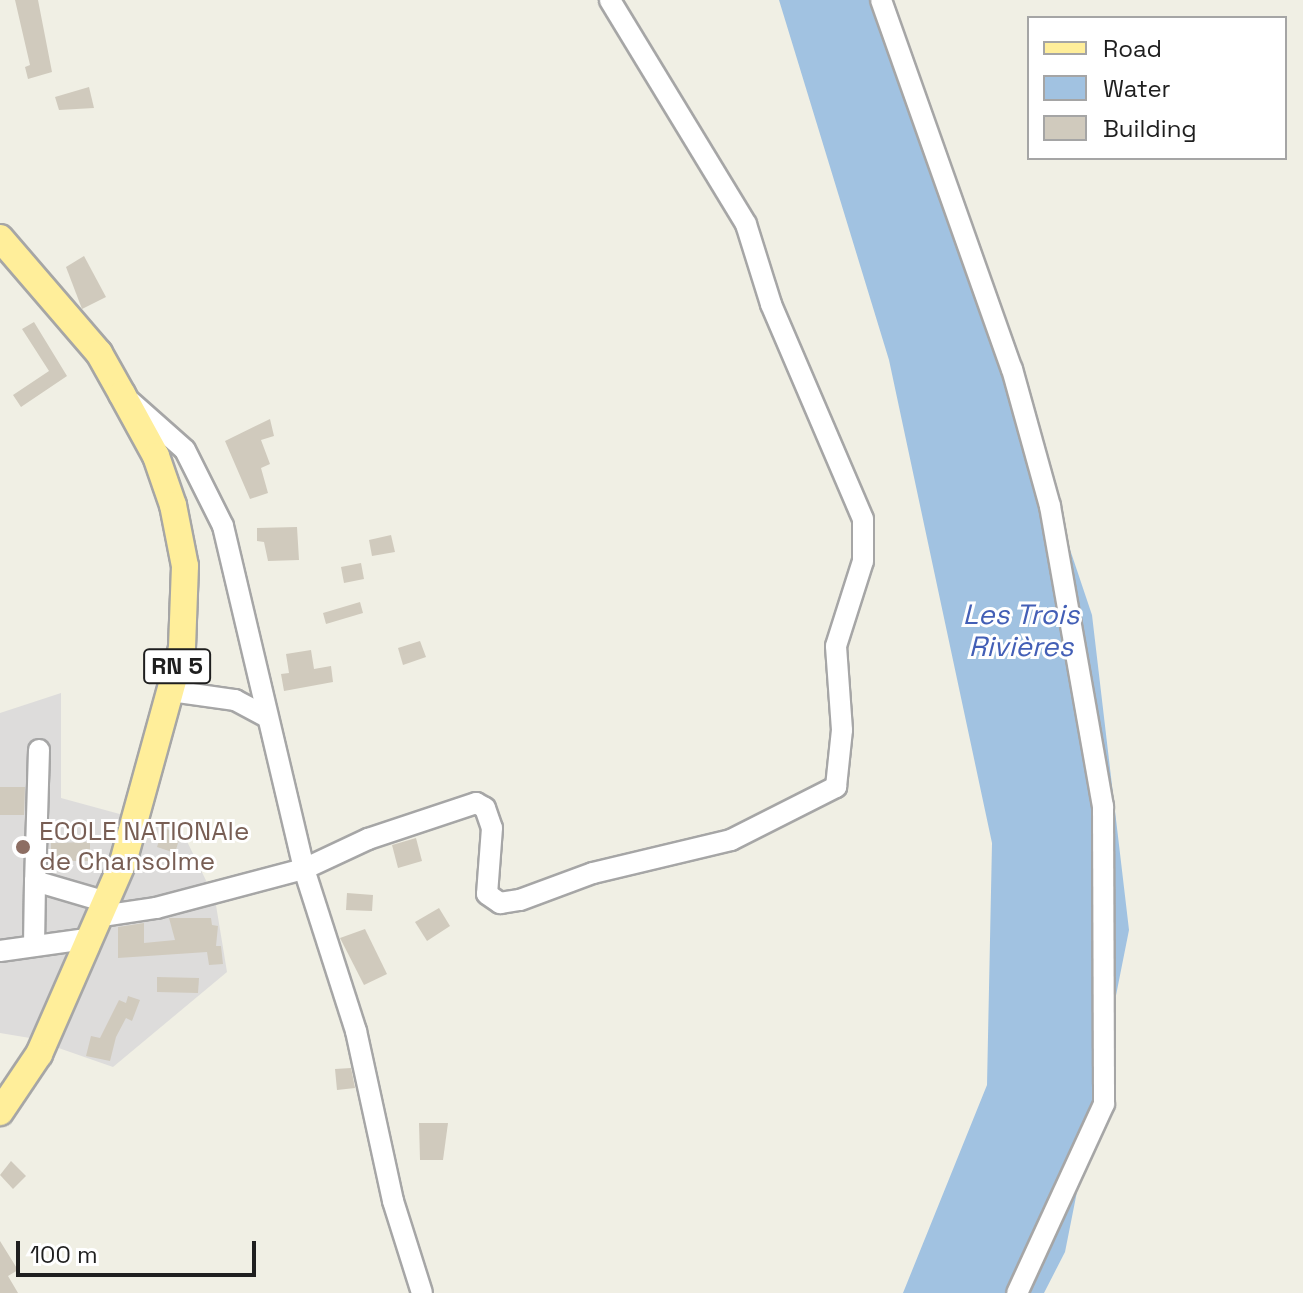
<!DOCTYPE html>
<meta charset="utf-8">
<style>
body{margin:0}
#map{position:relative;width:1303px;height:1293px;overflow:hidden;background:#f0efe4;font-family:"Space Grotesk",sans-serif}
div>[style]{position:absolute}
.residential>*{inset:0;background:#dddcdb}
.water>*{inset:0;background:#a1c2e1}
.building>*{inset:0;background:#d0cabd}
.roads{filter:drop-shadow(2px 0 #a6a6a6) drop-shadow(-2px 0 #a6a6a6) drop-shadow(0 2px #a6a6a6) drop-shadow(0 -2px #a6a6a6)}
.minor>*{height:20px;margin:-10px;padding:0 10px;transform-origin:10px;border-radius:10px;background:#fff}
.major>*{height:26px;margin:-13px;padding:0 13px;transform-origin:13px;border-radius:13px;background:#ffee9a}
.dots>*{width:22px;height:22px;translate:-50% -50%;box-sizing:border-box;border:4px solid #fff;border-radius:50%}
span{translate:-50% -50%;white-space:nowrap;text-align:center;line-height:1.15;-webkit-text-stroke:6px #fff;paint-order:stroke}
.shield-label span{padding:2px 6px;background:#fff;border:2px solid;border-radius:6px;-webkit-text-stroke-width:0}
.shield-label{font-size:24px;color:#1f1f1f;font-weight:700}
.education-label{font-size:26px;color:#785e54}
.left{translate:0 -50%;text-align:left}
.water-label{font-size:28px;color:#435fb6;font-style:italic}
.legend{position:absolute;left:1027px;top:16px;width:260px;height:144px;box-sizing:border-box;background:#fff;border:2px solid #a5a5a5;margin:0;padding:10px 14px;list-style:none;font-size:24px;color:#1f1f1f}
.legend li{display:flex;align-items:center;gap:16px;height:40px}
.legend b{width:40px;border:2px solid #a5a5a5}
.scale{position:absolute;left:16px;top:1241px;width:240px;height:36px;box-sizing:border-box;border:4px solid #1f1f1f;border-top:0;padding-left:10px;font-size:24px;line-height:28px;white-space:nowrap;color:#1f1f1f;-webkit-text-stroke:6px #fff;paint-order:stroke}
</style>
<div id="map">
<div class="residential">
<div style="clip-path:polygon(61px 693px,61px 798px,182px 831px,215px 899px,227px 972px,113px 1067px,30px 1038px,0 1033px,0 713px)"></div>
</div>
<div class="water">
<div style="clip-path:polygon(779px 0,879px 0,902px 49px,1092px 615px,1129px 930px,1065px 1252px,1044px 1293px,903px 1293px,987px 1085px,992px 843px,889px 360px)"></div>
</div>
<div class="building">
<div style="clip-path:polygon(15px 0,38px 0,52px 72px,28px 79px,25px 67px,30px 65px)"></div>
<div style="clip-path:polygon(89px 87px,94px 108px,59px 110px,55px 97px)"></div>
<div style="clip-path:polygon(84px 256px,106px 297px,82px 309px,66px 267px)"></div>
<div style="clip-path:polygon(34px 322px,67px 376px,21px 407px,13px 395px,49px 371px,22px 329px)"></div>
<div style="clip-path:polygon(270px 419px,274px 436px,261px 440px,270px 464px,261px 468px,268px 493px,250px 499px,225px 441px)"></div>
<div style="clip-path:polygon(297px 527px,299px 560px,268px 561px,264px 542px,257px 541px,257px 528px)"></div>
<div style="clip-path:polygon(391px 535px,395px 552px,372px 556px,369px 540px)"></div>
<div style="clip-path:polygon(361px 563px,364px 579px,344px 583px,341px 567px)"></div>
<div style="clip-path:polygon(360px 602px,363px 613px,326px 624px,323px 613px)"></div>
<div style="clip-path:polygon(420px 641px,426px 657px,403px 665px,398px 648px)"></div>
<div style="clip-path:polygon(311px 650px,314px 669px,331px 666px,333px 682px,284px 691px,281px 674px,289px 673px,286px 654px)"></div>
<div style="clip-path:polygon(0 787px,25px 787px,24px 815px,0 815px)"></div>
<div style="clip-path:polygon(163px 828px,181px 833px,175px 853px,157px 847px)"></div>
<div style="clip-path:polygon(416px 838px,422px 861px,398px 868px,392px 845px)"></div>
<div style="clip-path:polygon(90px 842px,90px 861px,51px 861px,51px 843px)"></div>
<div style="clip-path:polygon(347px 893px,373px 895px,372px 911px,346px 910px)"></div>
<div style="clip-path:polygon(439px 908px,450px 926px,427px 941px,415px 922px)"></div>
<div style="clip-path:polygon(169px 918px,211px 918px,212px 925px,218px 926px,216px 946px,221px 946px,223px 964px,209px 965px,207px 952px,118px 958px,118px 927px,144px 923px,144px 943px,175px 940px)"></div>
<div style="clip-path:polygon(365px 929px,387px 974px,364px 985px,340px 938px)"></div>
<div style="clip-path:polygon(157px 977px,199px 978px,198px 993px,157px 992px)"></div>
<div style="clip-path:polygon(128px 996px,140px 1000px,132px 1021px,126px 1018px,116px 1037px,110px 1061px,86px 1056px,91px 1036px,100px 1038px,119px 1000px,126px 1003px)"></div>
<div style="clip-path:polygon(351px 1068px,355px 1088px,337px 1090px,335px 1069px)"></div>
<div style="clip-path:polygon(419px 1123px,448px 1123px,443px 1160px,420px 1160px)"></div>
<div style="clip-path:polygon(11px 1161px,26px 1176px,13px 1189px,0 1175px)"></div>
<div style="clip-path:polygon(0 1241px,18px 1270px,8px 1276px,18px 1293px,0 1293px)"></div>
</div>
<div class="roads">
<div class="minor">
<div style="left:881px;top:0;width:392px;rotate:70.5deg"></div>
<div style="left:1012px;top:369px;width:142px;rotate:74.5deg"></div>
<div style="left:1050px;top:506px;width:305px;rotate:80deg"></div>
<div style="left:1103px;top:806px;width:298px;rotate:89.8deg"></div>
<div style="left:1104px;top:1104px;width:208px;rotate:114.7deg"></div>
<div style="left:131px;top:402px;width:72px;rotate:41.6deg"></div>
<div style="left:185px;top:450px;width:85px;rotate:63.4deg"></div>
<div style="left:223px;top:526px;width:352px;rotate:76.7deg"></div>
<div style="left:304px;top:869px;width:170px;rotate:72.2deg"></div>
<div style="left:356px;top:1031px;width:174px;rotate:77.7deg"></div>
<div style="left:393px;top:1201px;width:96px;rotate:72.5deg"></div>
<div style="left:171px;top:691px;width:65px;rotate:8deg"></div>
<div style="left:235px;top:700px;width:36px;rotate:28deg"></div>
<div style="left:39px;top:750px;width:131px;rotate:91.7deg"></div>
<div style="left:35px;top:881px;width:75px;rotate:16.3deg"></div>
<div style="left:102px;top:916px;width:55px;rotate:-8.4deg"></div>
<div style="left:156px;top:908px;width:153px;rotate:-14.8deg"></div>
<div style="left:304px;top:869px;width:71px;rotate:-25.1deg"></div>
<div style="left:368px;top:839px;width:114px;rotate:-18.4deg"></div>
<div style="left:476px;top:803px;width:10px;rotate:29deg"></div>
<div style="left:485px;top:808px;width:21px;rotate:71deg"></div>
<div style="left:492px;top:828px;width:66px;rotate:94.3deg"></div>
<div style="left:487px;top:894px;width:16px;rotate:35deg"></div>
<div style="left:500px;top:903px;width:20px;rotate:-9deg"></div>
<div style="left:520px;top:900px;width:78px;rotate:-20.3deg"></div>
<div style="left:593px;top:873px;width:142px;rotate:-13.4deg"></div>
<div style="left:731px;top:840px;width:118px;rotate:-26.8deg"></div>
<div style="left:836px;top:787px;width:57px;rotate:-84deg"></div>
<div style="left:842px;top:730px;width:84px;rotate:-94.1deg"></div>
<div style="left:836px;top:646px;width:89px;rotate:-72.4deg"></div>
<div style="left:863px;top:561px;width:42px;rotate:-90deg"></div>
<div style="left:863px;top:519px;width:234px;rotate:-113.2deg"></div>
<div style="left:771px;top:304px;width:84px;rotate:-107.4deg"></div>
<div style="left:746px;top:224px;width:262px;rotate:-121.3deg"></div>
<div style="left:34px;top:946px;width:65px;rotate:-89.1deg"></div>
<div style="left:0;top:951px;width:93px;rotate:-8deg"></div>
</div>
<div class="major">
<div style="left:0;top:238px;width:152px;rotate:49.3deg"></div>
<div style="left:99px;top:353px;width:47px;rotate:60.7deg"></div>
<div style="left:122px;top:394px;width:71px;rotate:61.3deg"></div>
<div style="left:156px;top:456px;width:52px;rotate:70.9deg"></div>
<div style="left:173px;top:505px;width:62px;rotate:78.9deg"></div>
<div style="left:185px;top:566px;width:82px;rotate:92.1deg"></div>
<div style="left:182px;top:648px;width:222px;rotate:105.4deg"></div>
<div style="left:123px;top:862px;width:210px;rotate:113.6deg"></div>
<div style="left:39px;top:1054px;width:70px;rotate:123.9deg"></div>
</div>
</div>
<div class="dots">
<div style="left:23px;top:847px;background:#8d6e63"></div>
</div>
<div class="shield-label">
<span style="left:177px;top:666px">RN 5</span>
</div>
<div class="education-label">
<span class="left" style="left:39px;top:847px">ECOLE NATIONAle<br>de Chansolme</span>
</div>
<div class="water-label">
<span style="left:1021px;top:630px">Les Trois<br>Rivières</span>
</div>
<ul class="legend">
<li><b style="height:10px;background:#ffee9a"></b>Road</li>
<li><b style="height:22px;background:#a1c2e1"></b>Water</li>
<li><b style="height:22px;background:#d0cabd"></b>Building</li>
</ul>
<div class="scale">100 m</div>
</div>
